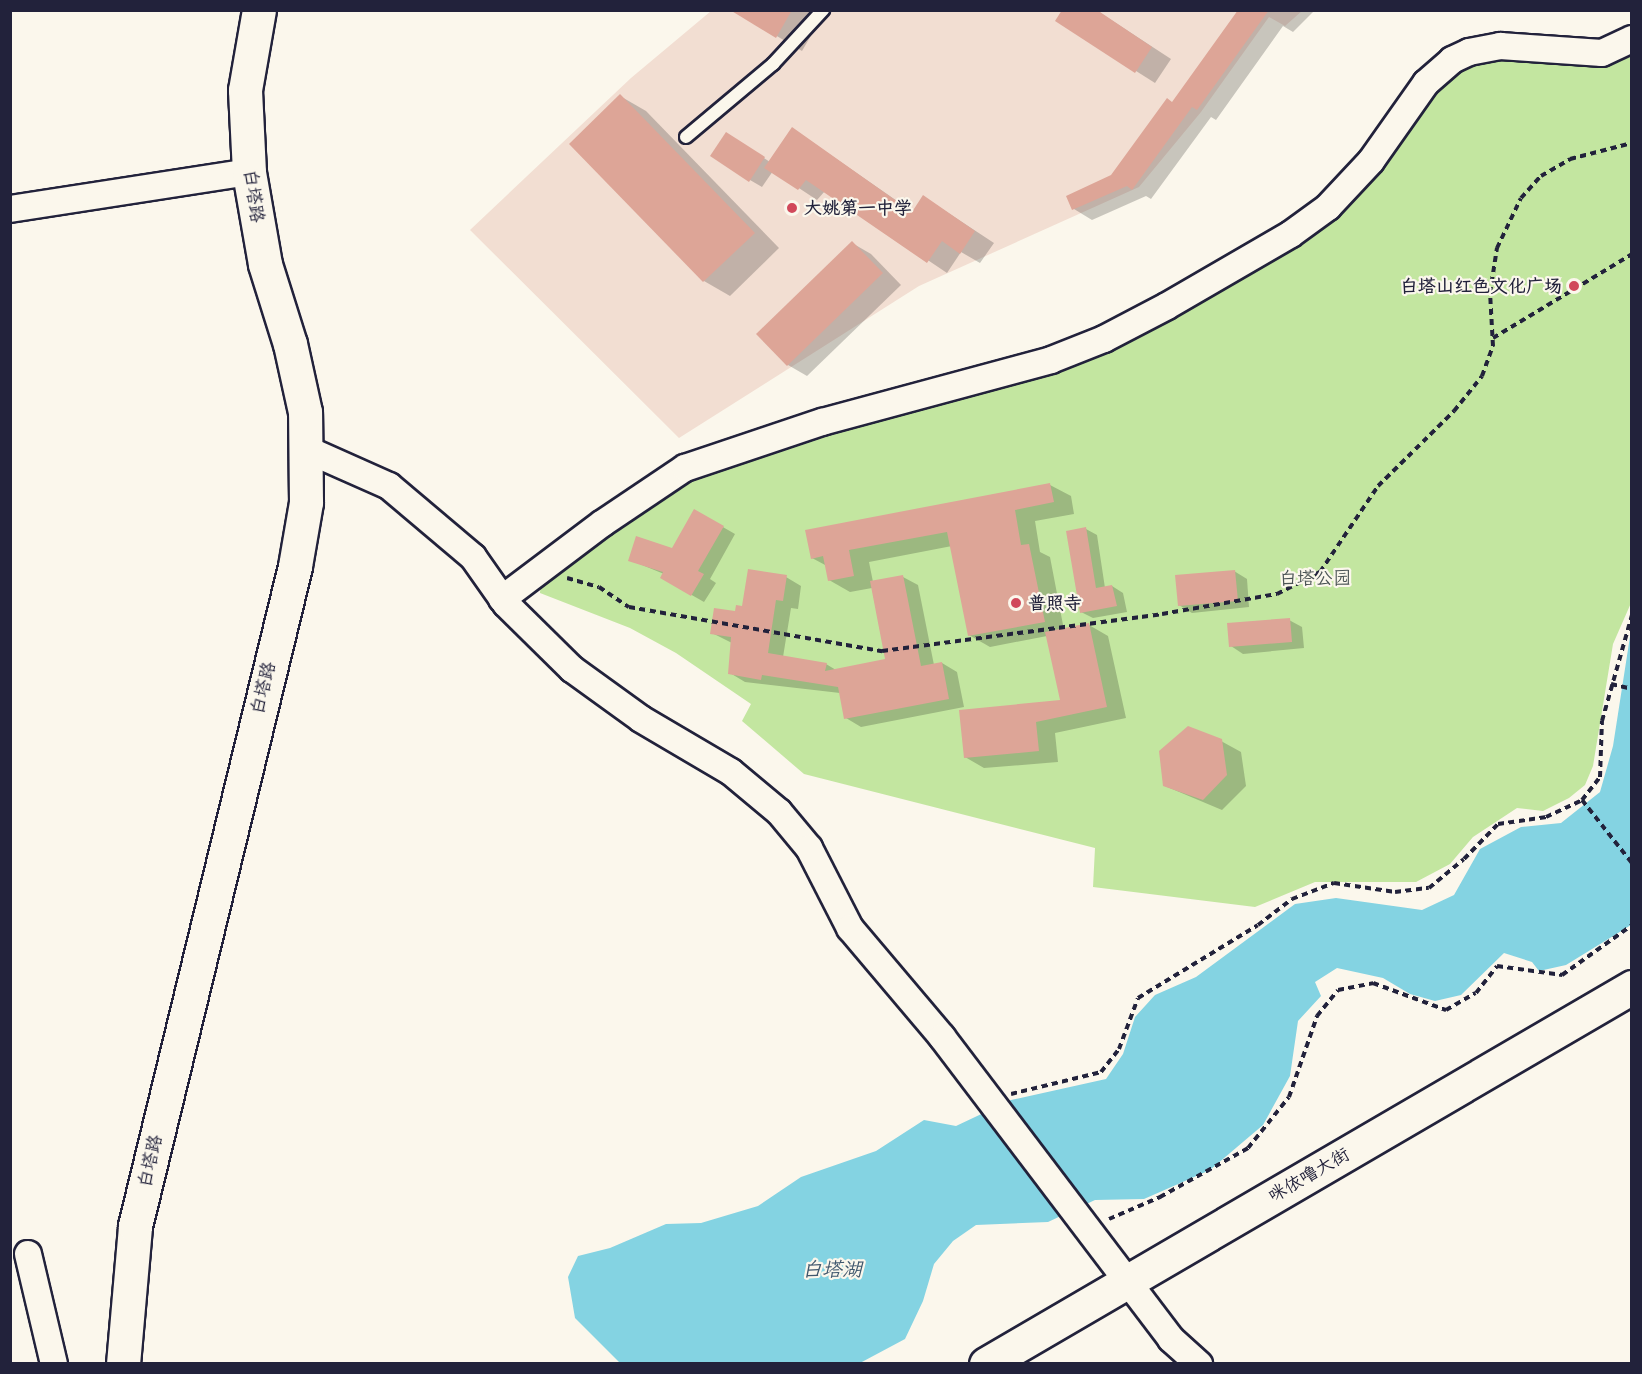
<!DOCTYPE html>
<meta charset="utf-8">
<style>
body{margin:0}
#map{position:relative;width:1642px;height:1374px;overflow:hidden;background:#fbf7ec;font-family:Sriracha,"LXGW WenKai TC",sans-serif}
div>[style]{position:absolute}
.built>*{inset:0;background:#f2ded2}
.green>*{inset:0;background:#c3e6a0}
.water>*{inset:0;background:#84d3e2}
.shadow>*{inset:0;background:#0003}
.building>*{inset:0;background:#dda597}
.path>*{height:4px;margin-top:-2px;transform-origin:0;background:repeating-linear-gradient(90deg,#22223b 0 6px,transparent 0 10.5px)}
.roads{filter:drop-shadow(2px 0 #22223b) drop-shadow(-2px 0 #22223b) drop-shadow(0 2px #22223b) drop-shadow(0 -2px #22223b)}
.lane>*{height:12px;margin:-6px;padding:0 6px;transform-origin:6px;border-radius:6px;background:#fbf7ec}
.street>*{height:26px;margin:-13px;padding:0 13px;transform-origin:13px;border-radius:13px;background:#fbf7ec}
.secondary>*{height:33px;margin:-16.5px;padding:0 16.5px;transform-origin:16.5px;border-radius:16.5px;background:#fbf7ec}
.highway>*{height:33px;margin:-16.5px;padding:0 16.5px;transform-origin:16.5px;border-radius:16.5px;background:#fbf7ec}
.dots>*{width:16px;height:16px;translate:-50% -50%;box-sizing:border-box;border:3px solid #fbf7ec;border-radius:50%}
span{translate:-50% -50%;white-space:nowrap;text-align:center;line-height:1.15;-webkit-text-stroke:4.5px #fbf7ec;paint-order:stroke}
.street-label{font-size:18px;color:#22223b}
.poi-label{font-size:18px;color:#22223b;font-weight:700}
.left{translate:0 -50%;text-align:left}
.right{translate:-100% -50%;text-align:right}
.park-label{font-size:18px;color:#4a5354}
.water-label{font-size:20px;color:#3f576d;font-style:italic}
.frame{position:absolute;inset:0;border:12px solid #22223b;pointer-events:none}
</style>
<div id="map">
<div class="built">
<div style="clip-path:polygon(711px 11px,1302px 11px,1285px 26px,1269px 17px,1201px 112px,1139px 187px,919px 286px,679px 438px,470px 230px,631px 78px)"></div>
</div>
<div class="green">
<div style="clip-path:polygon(1631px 47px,1631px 603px,1613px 644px,1593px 766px,1585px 785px,1569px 798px,1543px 811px,1517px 808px,1473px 837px,1450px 864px,1416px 882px,1315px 882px,1255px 907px,1093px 887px,1095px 848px,804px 774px,742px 721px,751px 704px,676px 653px,630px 628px,540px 593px,541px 573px,672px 482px,827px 427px,1036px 374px,1257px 260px,1468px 57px)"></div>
</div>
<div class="water">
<div style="clip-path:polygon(1631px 630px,1631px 925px,1566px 965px,1539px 971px,1532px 962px,1504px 953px,1461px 995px,1435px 1001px,1410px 994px,1383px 978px,1337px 968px,1315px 982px,1321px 996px,1298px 1021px,1290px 1076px,1263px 1125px,1210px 1170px,1144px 1199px,1095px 1200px,1048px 1222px,976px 1225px,953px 1241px,934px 1264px,923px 1301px,905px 1339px,860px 1363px,620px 1363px,575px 1318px,568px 1277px,578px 1256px,610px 1248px,666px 1224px,701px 1223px,758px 1206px,801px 1177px,876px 1151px,924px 1120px,956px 1126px,1011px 1100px,1106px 1079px,1123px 1054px,1135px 1017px,1155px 995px,1196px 977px,1295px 904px,1336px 898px,1422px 910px,1454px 895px,1480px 849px,1521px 827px,1561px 823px,1600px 792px,1613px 746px)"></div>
</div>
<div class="shadow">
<div style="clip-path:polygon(733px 10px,826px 10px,802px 51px)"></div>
<div style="clip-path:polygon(1096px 10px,1171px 59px,1155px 83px,1057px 21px)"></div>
<div style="clip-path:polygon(1240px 10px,1315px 10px,1293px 32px,1283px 26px,1216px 120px,1211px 117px,1151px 199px,1146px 196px,1092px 220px,1074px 209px,1068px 196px,1112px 177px,1173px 103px)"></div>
<div style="clip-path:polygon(620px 96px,646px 111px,779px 248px,730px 296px,704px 281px,571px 144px)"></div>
<div style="clip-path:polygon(793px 129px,913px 212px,924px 197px,994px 243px,980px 263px,961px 252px,947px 273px,825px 191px,817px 200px,773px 171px,762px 187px,750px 180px,738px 141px,770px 162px)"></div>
<div style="clip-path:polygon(852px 243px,871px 254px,901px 285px,807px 376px,788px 365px,758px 334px)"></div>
<div style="clip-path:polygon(1050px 485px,1071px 496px,1074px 514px,1035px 521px,1040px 552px,1050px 557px,1064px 630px,1089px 625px,1108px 636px,1126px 718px,1055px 733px,1058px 762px,984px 768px,965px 757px,1062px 702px,1047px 636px,990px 647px,969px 635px,952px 546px,869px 562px,873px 582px,903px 577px,918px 585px,934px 665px,942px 663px,957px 672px,964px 707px,861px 727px,846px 718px,840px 693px,745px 682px,730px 673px,732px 643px,712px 633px,786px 577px,801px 586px,798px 609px,791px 608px,783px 657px,826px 664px,836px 670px,886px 660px,872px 588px,850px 592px,829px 580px,827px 566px,812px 558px)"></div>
<div style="clip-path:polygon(695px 511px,735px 534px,710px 579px,716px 583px,704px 602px,662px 578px,664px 574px,630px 560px,673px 550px)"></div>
<div style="clip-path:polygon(1086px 529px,1097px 535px,1105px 588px,1112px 586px,1123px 593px,1127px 612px,1093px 618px,1081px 612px)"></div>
<div style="clip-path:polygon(1234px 571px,1247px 579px,1249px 607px,1192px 613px,1179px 605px)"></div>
<div style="clip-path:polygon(1289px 620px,1302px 627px,1304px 648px,1243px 654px,1231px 646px)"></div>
<div style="clip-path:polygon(1221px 741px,1241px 752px,1246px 786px,1222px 810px,1165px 786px)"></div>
</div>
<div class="building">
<div style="clip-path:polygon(730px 10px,792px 10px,776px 38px)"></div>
<div style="clip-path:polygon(1062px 10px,1097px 10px,1152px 47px,1135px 73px,1055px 21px)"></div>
<div style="clip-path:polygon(1238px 10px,1269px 10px,1197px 110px,1192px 107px,1132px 190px,1127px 186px,1072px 210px,1066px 196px,1111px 175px,1167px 98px,1172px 102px)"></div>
<div style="clip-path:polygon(620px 94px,755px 233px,703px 282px,569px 144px)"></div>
<div style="clip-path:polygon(792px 127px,912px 212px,923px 195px,975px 231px,960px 254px,942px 241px,927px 263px,806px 180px,798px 190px,764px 168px)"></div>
<div style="clip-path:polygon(726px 132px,765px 157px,749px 182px,710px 156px)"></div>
<div style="clip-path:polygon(852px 241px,883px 273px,787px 366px,756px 334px)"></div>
<div style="clip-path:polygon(1050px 483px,1054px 502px,1015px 510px,1021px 545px,1029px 544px,1045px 622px,968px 636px,947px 532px,849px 550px,854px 576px,828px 581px,823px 556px,811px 559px,805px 530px)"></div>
<div style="clip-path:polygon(694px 509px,724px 526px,698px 571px,704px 574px,691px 596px,660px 578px,663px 572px,628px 561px,636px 536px,672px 548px)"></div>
<div style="clip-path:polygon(1086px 527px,1096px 588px,1112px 585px,1117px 606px,1080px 613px,1066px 531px)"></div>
<div style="clip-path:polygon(748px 569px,787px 575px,783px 601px,776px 600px,768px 653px,827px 663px,825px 671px,885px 659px,870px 581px,903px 575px,921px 666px,942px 662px,949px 699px,844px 719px,838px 687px,762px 675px,761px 680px,728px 674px,731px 637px,710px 634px,714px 608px,735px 611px,736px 605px,742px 606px)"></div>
<div style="clip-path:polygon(1235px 570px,1238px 601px,1178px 606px,1175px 575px)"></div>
<div style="clip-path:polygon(1290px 618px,1292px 642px,1229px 647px,1227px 623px)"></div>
<div style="clip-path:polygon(1089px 623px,1107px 707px,1036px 722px,1039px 751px,964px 758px,959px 710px,1060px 700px,1045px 632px)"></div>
<div style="clip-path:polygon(1188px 726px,1222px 739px,1227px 775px,1203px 800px,1163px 786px,1159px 751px)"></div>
</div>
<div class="path">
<div style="left:1493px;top:338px;width:162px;rotate:-31.1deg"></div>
<div style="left:567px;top:578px;width:33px;rotate:16deg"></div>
<div style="left:599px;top:587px;width:36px;rotate:34deg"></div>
<div style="left:629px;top:607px;width:257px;rotate:9.9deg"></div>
<div style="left:882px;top:651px;width:282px;rotate:-7.5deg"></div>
<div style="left:1162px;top:614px;width:117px;rotate:-9.9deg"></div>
<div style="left:1277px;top:594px;width:48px;rotate:-27.1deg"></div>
<div style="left:1320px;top:572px;width:104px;rotate:-56deg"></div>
<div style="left:1378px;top:486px;width:107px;rotate:-44.6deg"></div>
<div style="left:1454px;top:411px;width:45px;rotate:-51.3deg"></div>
<div style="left:1482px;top:376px;width:32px;rotate:-70deg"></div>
<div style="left:1493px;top:346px;width:53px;rotate:-93.2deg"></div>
<div style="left:1490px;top:293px;width:46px;rotate:-81.2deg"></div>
<div style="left:1497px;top:248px;width:55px;rotate:-64.4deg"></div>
<div style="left:1521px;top:198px;width:30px;rotate:-48deg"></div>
<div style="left:1541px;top:176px;width:34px;rotate:-30deg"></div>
<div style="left:1570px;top:159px;width:64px;rotate:-14.5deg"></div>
<div style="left:1611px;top:684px;width:22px;rotate:13deg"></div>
<div style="left:1582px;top:800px;width:80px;rotate:51.6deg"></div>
<div style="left:1011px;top:1094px;width:93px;rotate:-13.7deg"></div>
<div style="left:1101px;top:1072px;width:29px;rotate:-52deg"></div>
<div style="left:1119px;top:1049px;width:54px;rotate:-69.6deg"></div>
<div style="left:1138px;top:998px;width:140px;rotate:-31.3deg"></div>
<div style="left:1258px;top:925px;width:43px;rotate:-37.4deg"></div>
<div style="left:1292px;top:899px;width:45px;rotate:-20.9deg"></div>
<div style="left:1334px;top:883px;width:62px;rotate:8.4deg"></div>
<div style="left:1395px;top:892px;width:34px;rotate:-7deg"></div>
<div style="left:1429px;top:888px;width:45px;rotate:-39.6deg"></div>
<div style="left:1464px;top:859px;width:49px;rotate:-45.8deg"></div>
<div style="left:1498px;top:824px;width:49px;rotate:-8.3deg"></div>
<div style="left:1546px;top:817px;width:40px;rotate:-25deg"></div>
<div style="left:1582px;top:800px;width:29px;rotate:-52deg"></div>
<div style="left:1600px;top:777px;width:56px;rotate:-88deg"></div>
<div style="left:1602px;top:721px;width:110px;rotate:-74.2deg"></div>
<div style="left:1109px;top:1219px;width:56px;rotate:-23.3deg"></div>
<div style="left:1160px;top:1197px;width:101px;rotate:-29.1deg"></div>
<div style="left:1248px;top:1148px;width:65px;rotate:-51.2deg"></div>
<div style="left:1289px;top:1097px;width:86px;rotate:-70.9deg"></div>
<div style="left:1317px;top:1016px;width:33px;rotate:-51deg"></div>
<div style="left:1338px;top:990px;width:36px;rotate:-11deg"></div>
<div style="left:1373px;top:983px;width:78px;rotate:20.3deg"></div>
<div style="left:1446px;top:1010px;width:34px;rotate:-30deg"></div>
<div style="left:1476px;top:993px;width:34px;rotate:-52deg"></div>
<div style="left:1497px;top:966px;width:66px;rotate:7.9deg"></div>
<div style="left:1562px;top:975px;width:86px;rotate:-35.5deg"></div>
</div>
<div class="roads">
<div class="lane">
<div style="left:686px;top:137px;width:114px;rotate:-40deg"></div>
<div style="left:773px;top:64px;width:74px;rotate:-47.2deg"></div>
</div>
<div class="street">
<div style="left:10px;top:209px;width:242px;rotate:-8.8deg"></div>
<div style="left:308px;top:450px;width:89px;rotate:24deg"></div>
<div style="left:389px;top:486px;width:110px;rotate:40.2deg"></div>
<div style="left:473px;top:557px;width:57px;rotate:54.9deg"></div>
<div style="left:506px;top:604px;width:93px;rotate:44.6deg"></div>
<div style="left:572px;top:669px;width:85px;rotate:35.9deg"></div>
<div style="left:641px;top:719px;width:104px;rotate:30.5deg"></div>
<div style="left:731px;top:772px;width:62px;rotate:39.8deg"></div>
<div style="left:779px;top:812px;width:47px;rotate:50.2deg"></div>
<div style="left:809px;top:848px;width:90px;rotate:62.9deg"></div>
<div style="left:850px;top:928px;width:143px;rotate:49.8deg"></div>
<div style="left:942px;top:1037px;width:379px;rotate:52.8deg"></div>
<div style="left:1171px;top:1339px;width:38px;rotate:42deg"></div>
<div style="left:502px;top:599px;width:126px;rotate:-37deg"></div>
<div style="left:603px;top:523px;width:99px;rotate:-33.9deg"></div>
<div style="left:685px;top:468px;width:145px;rotate:-18.6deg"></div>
<div style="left:822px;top:422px;width:237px;rotate:-15.1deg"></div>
<div style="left:1051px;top:360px;width:57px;rotate:-21.6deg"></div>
<div style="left:1104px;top:339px;width:71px;rotate:-27.6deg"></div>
<div style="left:1167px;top:306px;width:143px;rotate:-30.1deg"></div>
<div style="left:1291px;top:234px;width:46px;rotate:-36.1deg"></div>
<div style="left:1328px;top:207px;width:63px;rotate:-46.9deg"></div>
<div style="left:1371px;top:161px;width:95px;rotate:-54.8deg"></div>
<div style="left:1426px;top:83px;width:35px;rotate:-41deg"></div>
<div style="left:1452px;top:60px;width:19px;rotate:-25deg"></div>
<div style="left:1469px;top:52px;width:32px;rotate:-11deg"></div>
<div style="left:1500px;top:46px;width:102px;rotate:3.9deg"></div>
<div style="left:1602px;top:53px;width:33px;rotate:-25deg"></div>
<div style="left:28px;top:1254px;width:113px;rotate:76.7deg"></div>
</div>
<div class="secondary">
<div style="left:123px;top:1364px;width:139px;rotate:-85deg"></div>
<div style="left:135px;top:1226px;width:679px;rotate:-76.37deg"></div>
<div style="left:295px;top:566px;width:65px;rotate:-80.2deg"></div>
<div style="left:306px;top:502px;width:90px;rotate:-90.6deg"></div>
<div style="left:305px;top:412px;width:70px;rotate:-102.4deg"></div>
<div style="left:290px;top:344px;width:84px;rotate:-107.4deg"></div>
<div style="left:265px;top:264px;width:93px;rotate:-99.9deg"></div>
<div style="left:249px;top:172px;width:82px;rotate:-92.8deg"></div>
<div style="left:245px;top:90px;width:81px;rotate:-80.1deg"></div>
</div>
<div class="highway">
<div style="left:986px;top:1364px;width:748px;rotate:-30.27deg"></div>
</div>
</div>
<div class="dots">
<div style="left:792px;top:208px;background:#d1495b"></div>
<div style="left:1574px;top:286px;background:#d1495b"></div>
<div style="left:1016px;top:603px;background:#d1495b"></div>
</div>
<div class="street-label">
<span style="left:254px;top:196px;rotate:82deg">白塔路</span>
<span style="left:263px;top:688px;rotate:-76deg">白塔路</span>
<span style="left:150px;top:1161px;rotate:-77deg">白塔路</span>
<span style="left:1309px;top:1175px;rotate:-30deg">咪依噜大街</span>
</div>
<div class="poi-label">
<span class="left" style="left:804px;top:208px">大姚第一中学</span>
<span class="right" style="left:1562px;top:286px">白塔山红色文化广场</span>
<span class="left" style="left:1028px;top:603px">普照寺</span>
</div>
<div class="park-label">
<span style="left:1315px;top:578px">白塔公园</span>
</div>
<div class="water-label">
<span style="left:832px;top:1269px">白塔湖</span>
</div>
<div class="frame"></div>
</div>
